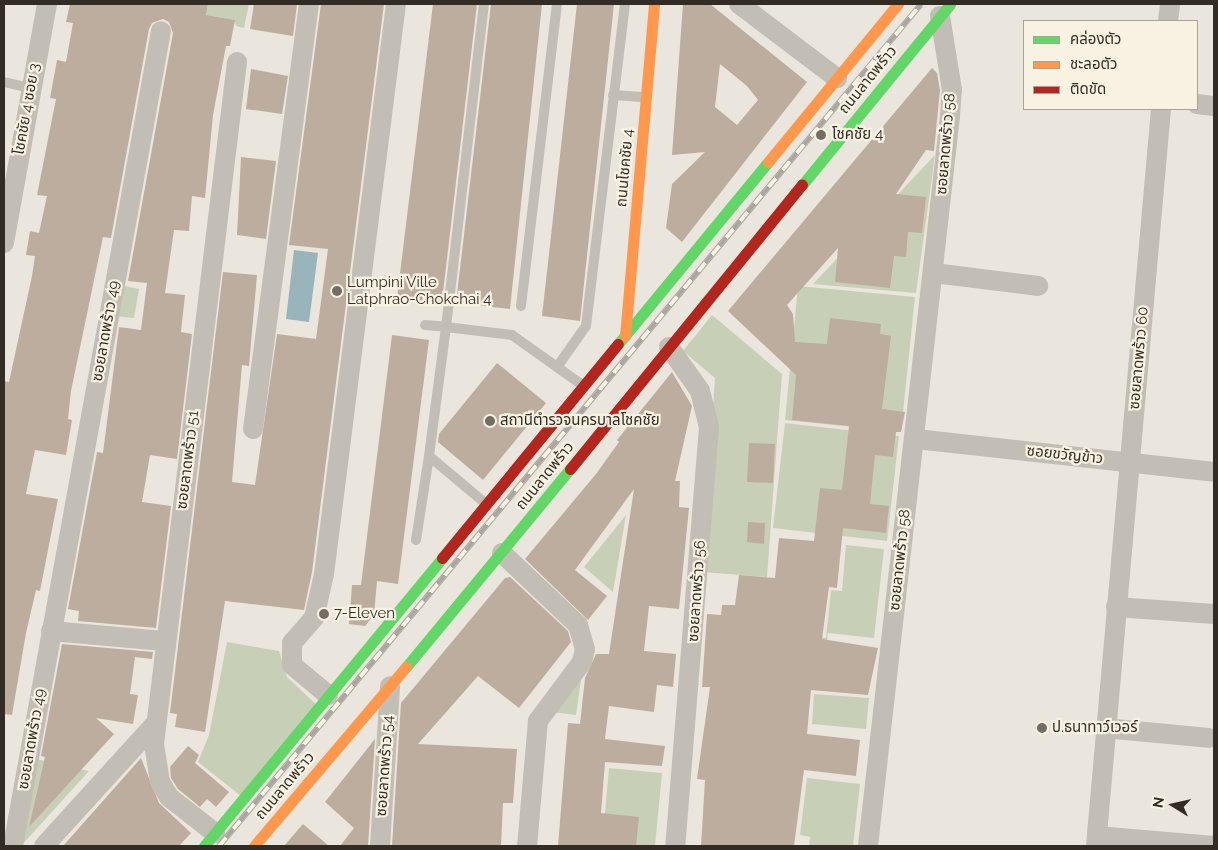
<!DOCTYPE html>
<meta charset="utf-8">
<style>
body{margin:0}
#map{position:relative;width:1218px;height:850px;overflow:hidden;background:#eae6dd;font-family:Raleway,"Noto Sans Thai",sans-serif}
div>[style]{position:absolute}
.green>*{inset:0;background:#c7d0b6}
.water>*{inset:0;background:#99b4bb}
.building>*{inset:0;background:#bdad9e}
.lane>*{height:10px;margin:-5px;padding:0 5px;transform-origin:5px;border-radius:5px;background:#c2beb6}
.street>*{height:20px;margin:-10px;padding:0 10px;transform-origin:10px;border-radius:10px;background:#c2beb6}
.fast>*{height:11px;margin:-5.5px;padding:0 5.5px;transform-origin:5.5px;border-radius:5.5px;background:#63d668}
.slow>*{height:11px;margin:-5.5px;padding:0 5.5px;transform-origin:5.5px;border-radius:5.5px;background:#ff974d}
.jam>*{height:11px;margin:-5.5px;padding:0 5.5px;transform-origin:5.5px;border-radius:5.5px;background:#b3261e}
.rail>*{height:5.5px;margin-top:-2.75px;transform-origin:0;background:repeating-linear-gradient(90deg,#f8f2e3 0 11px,#aaa7a1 0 22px);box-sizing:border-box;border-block:1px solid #aaa7a1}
.dots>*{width:14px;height:14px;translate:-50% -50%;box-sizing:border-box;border:2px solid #f8f2e3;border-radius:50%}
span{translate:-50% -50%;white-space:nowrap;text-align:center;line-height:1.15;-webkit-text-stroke:4.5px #f8f2e3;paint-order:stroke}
.street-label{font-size:15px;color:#332c25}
.poi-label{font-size:15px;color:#332c25}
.left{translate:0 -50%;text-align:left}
.frame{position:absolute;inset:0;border:5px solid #332c25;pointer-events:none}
.legend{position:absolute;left:1023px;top:20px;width:175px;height:90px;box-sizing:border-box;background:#f8f2e3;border:1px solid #a9a397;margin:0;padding:6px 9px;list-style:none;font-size:15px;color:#332c25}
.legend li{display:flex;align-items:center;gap:10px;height:25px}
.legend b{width:25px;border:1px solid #a9a397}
.north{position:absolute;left:1148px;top:780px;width:50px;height:50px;-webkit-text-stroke:4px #f8f2e3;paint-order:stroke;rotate:280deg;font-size:14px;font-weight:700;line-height:20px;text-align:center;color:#332c25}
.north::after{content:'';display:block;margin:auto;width:18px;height:22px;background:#332c25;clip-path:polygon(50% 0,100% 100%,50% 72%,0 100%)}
</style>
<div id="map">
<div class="green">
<div style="clip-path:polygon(208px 4px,249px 4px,244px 28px,236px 26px,234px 20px,206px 15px)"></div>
<div style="clip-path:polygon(935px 155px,916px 293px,813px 284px)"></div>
<div style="clip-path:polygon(120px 285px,139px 289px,134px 318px,115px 316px)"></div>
<div style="clip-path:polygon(798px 286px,915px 297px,901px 432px,785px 420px)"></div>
<div style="clip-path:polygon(712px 315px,782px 374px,767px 577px,701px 572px,715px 378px,683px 351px)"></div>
<div style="clip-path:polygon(785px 423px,899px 436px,887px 541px,773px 528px)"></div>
<div style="clip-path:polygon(626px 515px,613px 592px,584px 567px)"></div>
<div style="clip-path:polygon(846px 545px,884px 549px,874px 638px,828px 633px,824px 665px,814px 637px,826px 638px,831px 590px,842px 591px)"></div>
<div style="clip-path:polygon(227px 642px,279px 651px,287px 677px,318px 706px,241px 796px,198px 762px,209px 735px)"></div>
<div style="clip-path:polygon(583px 666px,576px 715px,543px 711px)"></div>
<div style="clip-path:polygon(814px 694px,869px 698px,866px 729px,812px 724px)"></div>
<div style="clip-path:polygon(32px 758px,89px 771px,21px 846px)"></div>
<div style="clip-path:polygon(609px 768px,662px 773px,655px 846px,602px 846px)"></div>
<div style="clip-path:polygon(807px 778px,860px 784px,853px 846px,809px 846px,810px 837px,800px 835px)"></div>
</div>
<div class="water">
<div style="clip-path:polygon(294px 250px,318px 253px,309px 322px,286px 319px)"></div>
</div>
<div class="building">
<div style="clip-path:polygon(70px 4px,208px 4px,206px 15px,235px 20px,230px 46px,226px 46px,213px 115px,205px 198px,192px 196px,189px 231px,174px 230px,165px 293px,185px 295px,181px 332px,192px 334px,177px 459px,150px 455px,142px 502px,171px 506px,156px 628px,78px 621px,79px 611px,68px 609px,97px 452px,103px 453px,119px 327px,141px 330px,147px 283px,128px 281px,173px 33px,169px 22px,163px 19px,152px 23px,149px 29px,111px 238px,103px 237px,71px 391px,68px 419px,72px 420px,66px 455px,35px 450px,26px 494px,58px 499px,40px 591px,36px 590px,26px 633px,12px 715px,4px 714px,4px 381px,9px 382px,32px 276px,35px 256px,26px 255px,30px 231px,39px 233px,47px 196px,37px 195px,56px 99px,50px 98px,57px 60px,66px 62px,73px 23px,66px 22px)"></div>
<div style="clip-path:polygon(254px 4px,297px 4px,293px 36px,250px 29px)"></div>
<div style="clip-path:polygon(321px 4px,384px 4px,312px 572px,304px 610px,225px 601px,205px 732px,175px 727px,177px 714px,170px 713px,223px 272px,257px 275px,249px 366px,242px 365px,232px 482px,255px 485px,277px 334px,316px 339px,328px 249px,289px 245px)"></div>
<div style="clip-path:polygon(433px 4px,477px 4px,442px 301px,438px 303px,397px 298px)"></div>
<div style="clip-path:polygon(491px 4px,542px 4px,510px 309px,456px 303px)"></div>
<div style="clip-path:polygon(577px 4px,614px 4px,580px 321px,542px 316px)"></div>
<div style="clip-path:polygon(evenodd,683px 4px,710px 4px,807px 82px,682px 242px,666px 228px,672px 184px,705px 152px,672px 155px,683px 4px,720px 64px,747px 86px,758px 100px,737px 125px,715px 107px,720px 64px)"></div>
<div style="clip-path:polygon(932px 68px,937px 73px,940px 90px,934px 151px,926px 150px,896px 194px,926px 197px,922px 233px,908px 232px,906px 257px,894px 256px,890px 288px,835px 282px,838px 248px,787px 305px,793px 314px,795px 342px,827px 344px,830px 318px,881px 324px,880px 334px,891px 336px,882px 409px,905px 412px,901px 432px,896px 432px,893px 457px,875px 455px,870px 504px,889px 506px,886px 533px,843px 528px,837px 588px,829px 587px,822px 639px,878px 648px,868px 695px,811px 690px,807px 734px,860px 740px,856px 776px,804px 770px,794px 846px,701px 846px,705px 780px,697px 779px,710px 687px,702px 687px,707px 614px,721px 615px,722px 605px,735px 605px,739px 575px,775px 578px,779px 538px,814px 541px,820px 488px,842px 490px,849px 426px,792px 420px,796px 375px,728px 311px)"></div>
<div style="clip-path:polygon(251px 69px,288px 76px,282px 114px,246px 109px)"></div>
<div style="clip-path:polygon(241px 157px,276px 161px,266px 239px,237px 235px)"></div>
<div style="clip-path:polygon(392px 335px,429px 340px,398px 584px,377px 581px,374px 615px,365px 626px,349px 624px,352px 585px,361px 585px)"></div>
<div style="clip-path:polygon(497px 363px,546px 403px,483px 480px,438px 442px,439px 434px)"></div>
<div style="clip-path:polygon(672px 372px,692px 406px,675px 481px,680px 481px,679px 507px,689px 508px,679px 609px,649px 606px,644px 651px,676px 654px,673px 687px,657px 685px,654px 712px,609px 706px,605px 739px,665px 746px,662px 766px,605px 762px,601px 813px,639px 817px,636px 846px,558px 846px,568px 723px,580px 724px,585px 678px,596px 654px,609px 654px,634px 489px,575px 570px,607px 596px,588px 620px,525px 559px,596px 474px,619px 442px,617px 440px)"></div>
<div style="clip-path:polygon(749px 443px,775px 444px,773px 483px,747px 482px)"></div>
<div style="clip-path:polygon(748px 522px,765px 523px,764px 544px,747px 542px)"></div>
<div style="clip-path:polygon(510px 577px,568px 631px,571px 642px,519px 708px,478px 676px,418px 744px,517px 749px,513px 803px,503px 803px,501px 846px,392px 846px,401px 703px,505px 578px)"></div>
<div style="clip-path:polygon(62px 644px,153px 652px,152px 659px,135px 657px,130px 694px,138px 695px,133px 724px,96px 718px,114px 734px,29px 827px,45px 757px,41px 756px)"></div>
<div style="clip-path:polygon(375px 739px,368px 846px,340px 846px,354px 828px,325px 802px)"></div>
<div style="clip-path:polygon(188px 746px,199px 755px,195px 763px,229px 792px,216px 807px,207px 799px,200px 807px,178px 789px,171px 778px,170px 767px)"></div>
<div style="clip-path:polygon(141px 758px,159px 803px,191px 833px,179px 846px,63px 846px)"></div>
<div style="clip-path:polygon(303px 824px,329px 846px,284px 846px)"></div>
</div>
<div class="lane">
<div style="left:4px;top:82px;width:28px;rotate:13deg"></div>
<div style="left:613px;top:95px;width:32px;rotate:4deg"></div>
<div style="left:521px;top:306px;width:304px;rotate:-83.2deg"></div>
<div style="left:425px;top:325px;width:21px;rotate:5deg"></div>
<div style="left:446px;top:327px;width:325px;rotate:-83.3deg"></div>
<div style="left:557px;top:367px;width:50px;rotate:-54.7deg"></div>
<div style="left:586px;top:326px;width:324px;rotate:-83.1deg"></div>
<div style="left:485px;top:503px;width:73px;rotate:-140deg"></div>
<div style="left:429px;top:456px;width:130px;rotate:-82.5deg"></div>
<div style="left:446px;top:327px;width:66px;rotate:6.9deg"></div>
<div style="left:512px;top:335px;width:86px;rotate:35.5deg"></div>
<div style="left:416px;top:540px;width:85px;rotate:-81.2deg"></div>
</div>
<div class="street">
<div style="left:739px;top:4px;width:123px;rotate:37.1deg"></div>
<div style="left:1168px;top:21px;width:17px;rotate:-83deg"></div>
<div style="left:1197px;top:104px;width:17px;rotate:7deg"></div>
<div style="left:4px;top:243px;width:243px;rotate:-79.8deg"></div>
<div style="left:934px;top:273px;width:105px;rotate:7.1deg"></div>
<div style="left:669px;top:347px;width:54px;rotate:54.8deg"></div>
<div style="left:700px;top:391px;width:37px;rotate:76deg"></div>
<div style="left:709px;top:427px;width:420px;rotate:94.6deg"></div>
<div style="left:253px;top:429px;width:429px;rotate:-82.5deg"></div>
<div style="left:916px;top:439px;width:300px;rotate:6.3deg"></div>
<div style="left:502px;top:553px;width:105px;rotate:43.5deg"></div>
<div style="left:578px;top:625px;width:25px;rotate:74deg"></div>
<div style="left:585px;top:649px;width:13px;rotate:103deg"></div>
<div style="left:582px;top:662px;width:74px;rotate:126.7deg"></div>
<div style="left:538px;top:721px;width:125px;rotate:95deg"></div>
<div style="left:1116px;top:607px;width:98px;rotate:4.1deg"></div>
<div style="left:51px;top:631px;width:113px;rotate:5.1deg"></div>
<div style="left:328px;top:695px;width:47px;rotate:-140.2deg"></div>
<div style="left:292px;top:665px;width:22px;rotate:-90deg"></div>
<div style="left:292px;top:643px;width:33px;rotate:-49deg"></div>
<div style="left:314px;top:618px;width:45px;rotate:-77.2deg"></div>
<div style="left:324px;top:574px;width:575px;rotate:-82.8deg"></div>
<div style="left:1104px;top:728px;width:105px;rotate:5.4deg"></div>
<div style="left:215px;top:833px;width:58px;rotate:-142deg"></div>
<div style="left:169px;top:797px;width:17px;rotate:-121deg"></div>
<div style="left:160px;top:782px;width:38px;rotate:-99deg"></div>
<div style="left:154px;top:744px;width:687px;rotate:-83.06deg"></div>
<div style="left:1097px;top:836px;width:117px;rotate:4.9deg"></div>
<div style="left:13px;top:846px;width:828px;rotate:-79.71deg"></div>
<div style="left:44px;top:846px;width:165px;rotate:-47.7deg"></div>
<div style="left:380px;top:846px;width:160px;rotate:-86.4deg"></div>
<div style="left:868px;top:846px;width:735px;rotate:-83.59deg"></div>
<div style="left:950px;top:116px;width:26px;rotate:-86deg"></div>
<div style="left:952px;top:90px;width:75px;rotate:-99.2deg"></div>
<div style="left:1096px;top:846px;width:740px;rotate:-84.96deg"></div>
</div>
<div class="fast">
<div style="left:802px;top:185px;width:234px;rotate:-50.7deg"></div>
<div style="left:618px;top:344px;width:236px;rotate:-50.5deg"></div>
<div style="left:406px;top:667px;width:257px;rotate:-50.4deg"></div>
<div style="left:204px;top:846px;width:374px;rotate:-50.4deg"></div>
</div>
<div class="slow">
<div style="left:768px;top:162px;width:205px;rotate:-50.6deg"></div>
<div style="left:625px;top:336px;width:333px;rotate:-85deg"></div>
<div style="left:254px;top:846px;width:235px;rotate:-49.7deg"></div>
</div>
<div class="jam">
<div style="left:570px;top:469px;width:367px;rotate:-50.8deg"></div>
<div style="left:442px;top:558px;width:277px;rotate:-50.6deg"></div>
</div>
<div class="rail">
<div style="left:219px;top:846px;width:1096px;rotate:-50.18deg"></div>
</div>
<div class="dots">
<div style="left:821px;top:135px;background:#736d65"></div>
<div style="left:337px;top:291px;background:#736d65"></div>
<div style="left:490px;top:421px;background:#736d65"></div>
<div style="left:324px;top:614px;background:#736d65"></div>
<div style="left:1042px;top:728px;background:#736d65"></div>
</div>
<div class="street-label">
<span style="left:868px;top:80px;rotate:-51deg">ถนนลาดพร้าว</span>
<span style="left:27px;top:109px;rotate:-80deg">โชคชัย 4 ซอย 3</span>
<span style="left:946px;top:144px;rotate:-85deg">ซอยลาดพร้าว 58</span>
<span style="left:625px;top:168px;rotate:-85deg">ถนนโชคชัย 4</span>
<span style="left:106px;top:331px;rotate:-80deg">ซอยลาดพร้าว 49</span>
<span style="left:1139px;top:358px;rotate:-85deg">ซอยลาดพร้าว 60</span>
<span style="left:1065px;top:455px;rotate:6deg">ซอยขวัญข้าว</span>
<span style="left:188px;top:460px;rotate:-83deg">ซอยลาดพร้าว 51</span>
<span style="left:545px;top:476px;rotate:-51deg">ถนนลาดพร้าว</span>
<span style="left:900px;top:560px;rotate:-84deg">ซอยลาดพร้าว 58</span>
<span style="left:697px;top:591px;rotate:-86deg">ซอยลาดพร้าว 56</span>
<span style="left:32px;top:739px;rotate:-80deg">ซอยลาดพร้าว 49</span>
<span style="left:385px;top:766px;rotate:-86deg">ซอยลาดพร้าว 54</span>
<span style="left:285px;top:786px;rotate:-50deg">ถนนลาดพร้าว</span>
</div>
<div class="poi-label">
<span class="left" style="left:832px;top:135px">โชคชัย 4</span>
<span class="left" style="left:347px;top:291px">Lumpini Ville<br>Latphrao-Chokchai 4</span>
<span class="left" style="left:500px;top:421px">สถานีตำรวจนครบาลโชคชัย</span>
<span class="left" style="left:334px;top:614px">7-Eleven</span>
<span class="left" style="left:1052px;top:728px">ป.ธนาทาว์เวอร์</span>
</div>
<div class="frame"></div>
<ul class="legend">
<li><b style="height:6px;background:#63d668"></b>คล่องตัว</li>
<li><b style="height:6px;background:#ff974d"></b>ชะลอตัว</li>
<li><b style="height:6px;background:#b3261e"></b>ติดขัด</li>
</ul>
<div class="north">N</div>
</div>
